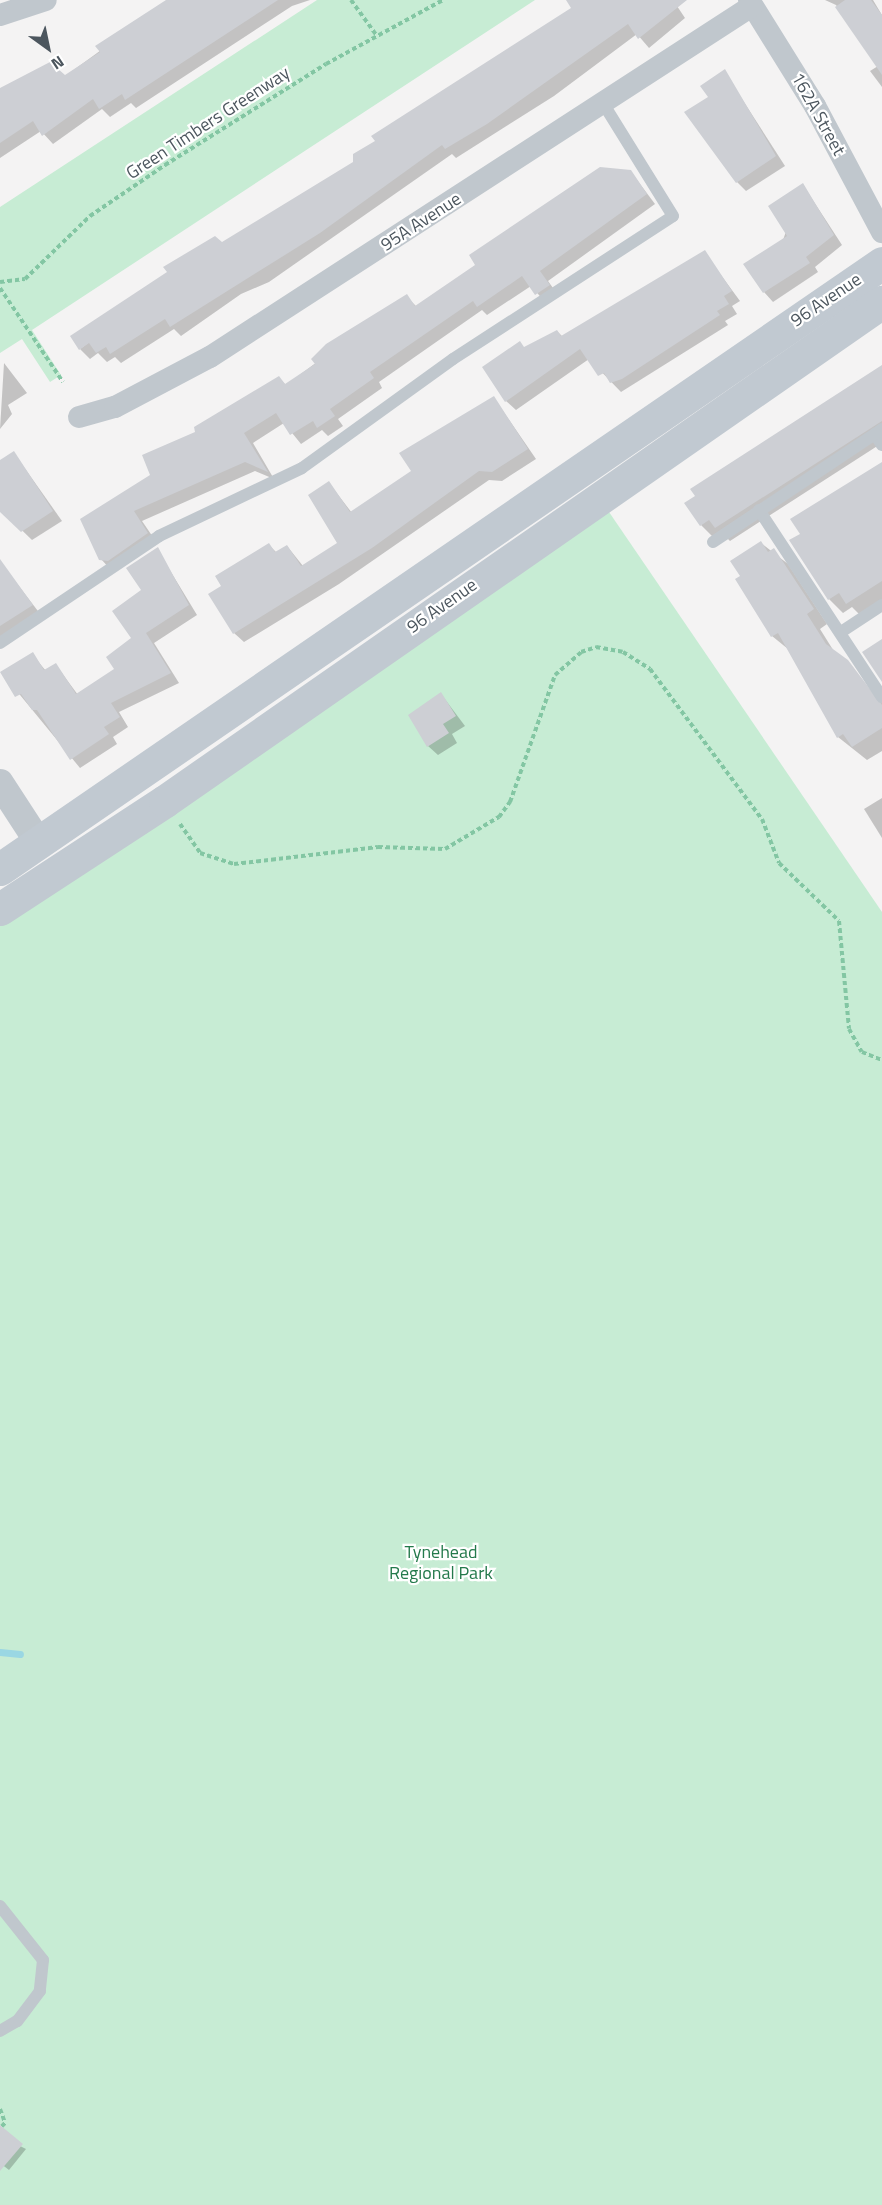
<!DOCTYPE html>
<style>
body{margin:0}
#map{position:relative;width:882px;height:2205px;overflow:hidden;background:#f4f3f3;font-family:"Titillium Web",sans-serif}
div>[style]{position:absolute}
.green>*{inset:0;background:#c7ecd4}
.shadow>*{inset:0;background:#0003}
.stream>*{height:7px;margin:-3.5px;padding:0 3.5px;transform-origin:3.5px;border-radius:3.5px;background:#9ad7e3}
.building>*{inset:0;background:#cdcfd4}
.path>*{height:4px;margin-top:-2px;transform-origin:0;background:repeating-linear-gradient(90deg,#83c6a3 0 4.5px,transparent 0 7.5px)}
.service>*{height:12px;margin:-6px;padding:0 6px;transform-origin:6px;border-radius:6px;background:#c0c7cd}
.minor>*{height:22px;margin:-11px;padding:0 11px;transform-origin:11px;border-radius:11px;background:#c0c7cd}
.tertiary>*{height:28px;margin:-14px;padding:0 14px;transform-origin:14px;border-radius:14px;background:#c0c7cd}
.secondary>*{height:33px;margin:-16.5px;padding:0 16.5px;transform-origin:16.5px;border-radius:16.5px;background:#c1c9d1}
span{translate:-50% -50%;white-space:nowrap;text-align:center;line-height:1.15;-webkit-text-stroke:4.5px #fff;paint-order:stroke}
.street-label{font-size:18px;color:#4c565e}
.park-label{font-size:18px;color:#23794b}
.north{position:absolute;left:18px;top:18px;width:60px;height:60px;-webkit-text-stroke:4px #fff;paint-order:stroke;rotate:147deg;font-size:16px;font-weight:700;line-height:24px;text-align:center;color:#4c565e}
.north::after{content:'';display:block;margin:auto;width:21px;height:27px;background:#4c565e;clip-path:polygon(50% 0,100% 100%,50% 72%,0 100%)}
</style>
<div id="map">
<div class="green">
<div style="clip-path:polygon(317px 0,535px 0,32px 330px,61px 375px,50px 382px,22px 339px,0 353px,0 207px)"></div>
<div style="clip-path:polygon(609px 512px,882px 912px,882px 2205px,0 2205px,0 921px)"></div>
</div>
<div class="shadow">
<div style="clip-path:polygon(170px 0,310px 0,292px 6px,136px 108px,131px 103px,110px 117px,102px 109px,53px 144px,41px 131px,0 158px,0 90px,64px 77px)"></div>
<div style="clip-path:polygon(572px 0,681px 0,677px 6px,685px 18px,649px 48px,637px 34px,554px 96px,456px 158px,452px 154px,269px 282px,241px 294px,181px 336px,174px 329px,121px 363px,115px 357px,107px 362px,98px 353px,90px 359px,80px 349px,221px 244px,354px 163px,574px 8px)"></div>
<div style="clip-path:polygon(825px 0,873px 0,882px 15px,882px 87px,870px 71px,878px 66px,836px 5px)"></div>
<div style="clip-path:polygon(724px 71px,785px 166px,746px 191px,737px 182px,710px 97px)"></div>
<div style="clip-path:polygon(631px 172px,655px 204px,548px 281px,558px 295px,546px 303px,531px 286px,487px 315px,482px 310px,379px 382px,382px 388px,338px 419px,343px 426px,328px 436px,322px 430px,301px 444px,284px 423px,253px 443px,274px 479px,255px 471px,142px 521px,157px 543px,110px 569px,101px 559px,152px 475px,196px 433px,279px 378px,286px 385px,406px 296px,417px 307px)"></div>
<div style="clip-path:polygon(803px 185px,842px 245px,815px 267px,818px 272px,773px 302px,764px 292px)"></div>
<div style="clip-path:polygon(704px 252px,740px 301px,732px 306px,737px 314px,725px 321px,728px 325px,621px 392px,589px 359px,516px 410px,506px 401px,524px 348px,557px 331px,563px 337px)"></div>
<div style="clip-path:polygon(4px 363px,27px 393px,8px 405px,12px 414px,0 429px)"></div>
<div style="clip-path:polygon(882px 370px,882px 443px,730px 541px,723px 534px,715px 539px,701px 525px)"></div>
<div style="clip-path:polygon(494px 398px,536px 459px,502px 481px,489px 480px,339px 584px,244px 642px,234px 633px,223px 586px,269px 545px,277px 553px,287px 546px,303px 566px,339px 543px,329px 483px,352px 513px,413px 471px)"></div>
<div style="clip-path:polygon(14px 453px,62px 521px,32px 540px,0 509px,0 462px)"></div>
<div style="clip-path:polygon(882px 472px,882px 604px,861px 616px,852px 607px,843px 613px,829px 599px,802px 534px)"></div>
<div style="clip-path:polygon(761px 543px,788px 564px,827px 624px,820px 629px,835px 653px,882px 703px,882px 751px,867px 760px,838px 737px,788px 649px,772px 636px,742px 576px)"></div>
<div style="clip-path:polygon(157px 549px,197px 615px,154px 643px,179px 683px,119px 712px,128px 727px,113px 737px,117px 744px,80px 768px,2px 673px,32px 654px,46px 671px,56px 665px,78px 695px,116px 670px,133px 638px)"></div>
<div style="clip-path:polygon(5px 568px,41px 615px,0 637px,0 571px)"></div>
<div style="clip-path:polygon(441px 694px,465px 726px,452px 734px,457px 743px,438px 755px,428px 746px)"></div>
<div style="clip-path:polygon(882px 798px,882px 838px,864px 809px)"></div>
<div style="clip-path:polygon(0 2136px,26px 2149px,9px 2170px,0 2163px)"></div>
</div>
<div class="stream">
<div style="left:0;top:1652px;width:20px;rotate:6deg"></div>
</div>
<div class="building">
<div style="clip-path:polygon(166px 0,278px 0,125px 100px,122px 94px,99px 109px,93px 99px,42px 136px,33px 121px,0 143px,0 88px,50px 62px,65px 75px,100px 52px,95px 46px)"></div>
<div style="clip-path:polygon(566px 0,687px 0,638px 39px,628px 24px,487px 124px,445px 149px,442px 145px,320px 233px,170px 327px,165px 319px,110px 354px,106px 347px,96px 353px,89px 343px,79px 350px,70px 336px,167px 272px,163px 267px,215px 236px,222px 242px,353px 162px,353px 154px,375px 141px,371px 136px,571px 8px)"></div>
<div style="clip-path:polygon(845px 0,871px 0,882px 15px,882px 75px,835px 7px)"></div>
<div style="clip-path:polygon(725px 69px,776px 156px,736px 183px,684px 112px,708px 97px,700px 86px)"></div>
<div style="clip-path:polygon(600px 167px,631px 170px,647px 194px,540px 271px,550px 285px,535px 295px,522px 276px,477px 307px,473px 301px,370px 372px,374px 378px,330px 409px,335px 416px,317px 428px,313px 421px,290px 435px,276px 413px,244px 433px,268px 472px,245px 462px,134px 511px,148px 533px,108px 561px,99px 560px,80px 519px,150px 475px,142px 455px,195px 432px,194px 427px,279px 376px,285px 384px,315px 364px,311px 359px,326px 344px,407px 294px,415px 306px,475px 265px,469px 255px)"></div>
<div style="clip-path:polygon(803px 183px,834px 235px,806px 257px,810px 263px,763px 293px,743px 264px,787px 236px,768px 206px)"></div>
<div style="clip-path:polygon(705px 250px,732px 291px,724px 296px,729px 304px,717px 311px,720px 315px,622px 379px,610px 383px,604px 373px,598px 376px,580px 349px,505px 402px,482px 367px,520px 341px,524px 347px,557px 330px,561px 336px)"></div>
<div style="clip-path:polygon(882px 365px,882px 421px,715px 528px,709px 520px,700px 526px,684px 503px,695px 496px,690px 489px)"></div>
<div style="clip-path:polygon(494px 396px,528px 449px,492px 472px,479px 471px,372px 548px,233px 634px,208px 594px,221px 586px,215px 576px,269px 543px,275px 552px,287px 545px,301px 566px,337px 543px,308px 495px,329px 481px,350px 512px,411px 471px,399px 453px)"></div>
<div style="clip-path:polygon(14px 451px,53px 511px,21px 532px,0 512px,0 460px)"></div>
<div style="clip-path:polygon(882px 462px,882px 581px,846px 604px,839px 593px,828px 600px,789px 540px,800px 534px,790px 519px)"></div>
<div style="clip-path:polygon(761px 541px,768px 552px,774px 548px,814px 609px,807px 614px,826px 644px,848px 660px,882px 705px,882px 728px,852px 747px,843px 734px,837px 738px,778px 633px,771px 637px,735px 579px,740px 576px,730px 561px)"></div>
<div style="clip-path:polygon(158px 547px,189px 605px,146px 633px,171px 673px,111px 703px,120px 717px,104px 727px,109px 734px,70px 760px,37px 710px,32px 710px,21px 694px,15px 697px,0 672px,33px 652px,44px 670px,56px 663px,76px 694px,114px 669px,106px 657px,131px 638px,112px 611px,141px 590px,126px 568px)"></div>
<div style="clip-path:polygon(0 559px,33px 605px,0 626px)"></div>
<div style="clip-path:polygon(882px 639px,882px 682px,862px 652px)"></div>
<div style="clip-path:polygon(441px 692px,456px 716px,443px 724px,449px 733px,427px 747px,408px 715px)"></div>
<div style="clip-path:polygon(0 2125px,23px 2144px,0 2171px)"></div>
</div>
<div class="path">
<div style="left:351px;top:0;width:44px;rotate:54.2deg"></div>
<div style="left:0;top:282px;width:25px;rotate:-7deg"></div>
<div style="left:25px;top:279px;width:91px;rotate:-44.1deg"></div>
<div style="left:90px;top:216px;width:91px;rotate:-34.2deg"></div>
<div style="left:165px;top:165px;width:190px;rotate:-32.1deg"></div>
<div style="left:326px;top:64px;width:133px;rotate:-28.7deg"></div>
<div style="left:0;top:288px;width:113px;rotate:56.2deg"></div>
<div style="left:180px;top:824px;width:35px;rotate:55deg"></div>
<div style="left:200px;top:853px;width:36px;rotate:18deg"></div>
<div style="left:234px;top:864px;width:145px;rotate:-6.7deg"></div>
<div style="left:378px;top:847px;width:67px;rotate:1.7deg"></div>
<div style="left:445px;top:849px;width:63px;rotate:-30.7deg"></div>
<div style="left:499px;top:817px;width:19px;rotate:-54deg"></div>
<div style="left:510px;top:802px;width:135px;rotate:-70.5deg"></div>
<div style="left:555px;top:675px;width:35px;rotate:-41deg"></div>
<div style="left:581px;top:652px;width:16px;rotate:-18deg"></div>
<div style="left:596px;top:647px;width:27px;rotate:10deg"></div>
<div style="left:623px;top:652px;width:32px;rotate:32deg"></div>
<div style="left:650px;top:669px;width:187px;rotate:53.3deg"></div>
<div style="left:762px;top:819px;width:47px;rotate:68.9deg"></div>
<div style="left:779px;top:863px;width:83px;rotate:44deg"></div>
<div style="left:839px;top:921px;width:108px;rotate:84.7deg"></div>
<div style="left:849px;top:1029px;width:26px;rotate:61deg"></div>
<div style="left:862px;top:1052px;width:22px;rotate:22deg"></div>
<div style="left:0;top:2109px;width:15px;rotate:70deg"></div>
<div style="left:5px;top:2123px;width:7px;rotate:135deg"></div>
</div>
<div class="service">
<div style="left:882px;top:429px;width:9px;rotate:144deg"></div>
<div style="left:875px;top:434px;width:13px;rotate:58deg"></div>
<div style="left:759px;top:510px;width:224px;rotate:56.7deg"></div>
<div style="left:713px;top:542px;width:195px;rotate:-33.7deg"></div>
<div style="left:841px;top:632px;width:49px;rotate:-33.4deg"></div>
<div style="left:0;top:643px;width:192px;rotate:-33.9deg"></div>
<div style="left:159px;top:536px;width:158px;rotate:-25.4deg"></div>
<div style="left:302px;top:468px;width:186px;rotate:-35.8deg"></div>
<div style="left:453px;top:359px;width:262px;rotate:-33deg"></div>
<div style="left:673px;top:216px;width:133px;rotate:-121.8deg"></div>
<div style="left:0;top:1906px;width:69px;rotate:51.5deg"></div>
<div style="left:43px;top:1960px;width:31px;rotate:96deg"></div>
<div style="left:40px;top:1991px;width:38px;rotate:127deg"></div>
<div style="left:17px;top:2021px;width:20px;rotate:150deg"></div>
</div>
<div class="minor">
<div style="left:749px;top:0;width:125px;rotate:58.1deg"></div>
<div style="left:815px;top:106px;width:143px;rotate:62deg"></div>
<div style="left:0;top:15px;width:48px;rotate:-18.1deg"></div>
<div style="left:79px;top:417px;width:37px;rotate:-16deg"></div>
<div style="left:115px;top:407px;width:107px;rotate:-27.8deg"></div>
<div style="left:210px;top:357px;width:646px;rotate:-32.93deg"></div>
</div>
<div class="tertiary">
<div style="left:0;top:783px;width:72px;rotate:57deg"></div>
</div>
<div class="secondary">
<div style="left:0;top:869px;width:1070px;rotate:-34.49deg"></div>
<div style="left:0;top:909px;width:197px;rotate:-33.2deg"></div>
<div style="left:165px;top:801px;width:874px;rotate:-34.84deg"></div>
</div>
<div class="street-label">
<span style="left:818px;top:114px;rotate:61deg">162A Street</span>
<span style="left:208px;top:123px;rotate:-33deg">Green Timbers Greenway</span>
<span style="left:421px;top:222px;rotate:-33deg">95A Avenue</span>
<span style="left:826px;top:300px;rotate:-34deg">96 Avenue</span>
<span style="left:442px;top:606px;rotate:-35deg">96 Avenue</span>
</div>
<div class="park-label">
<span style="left:441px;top:1563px">Tynehead<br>Regional Park</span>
</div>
<div class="north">N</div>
</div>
